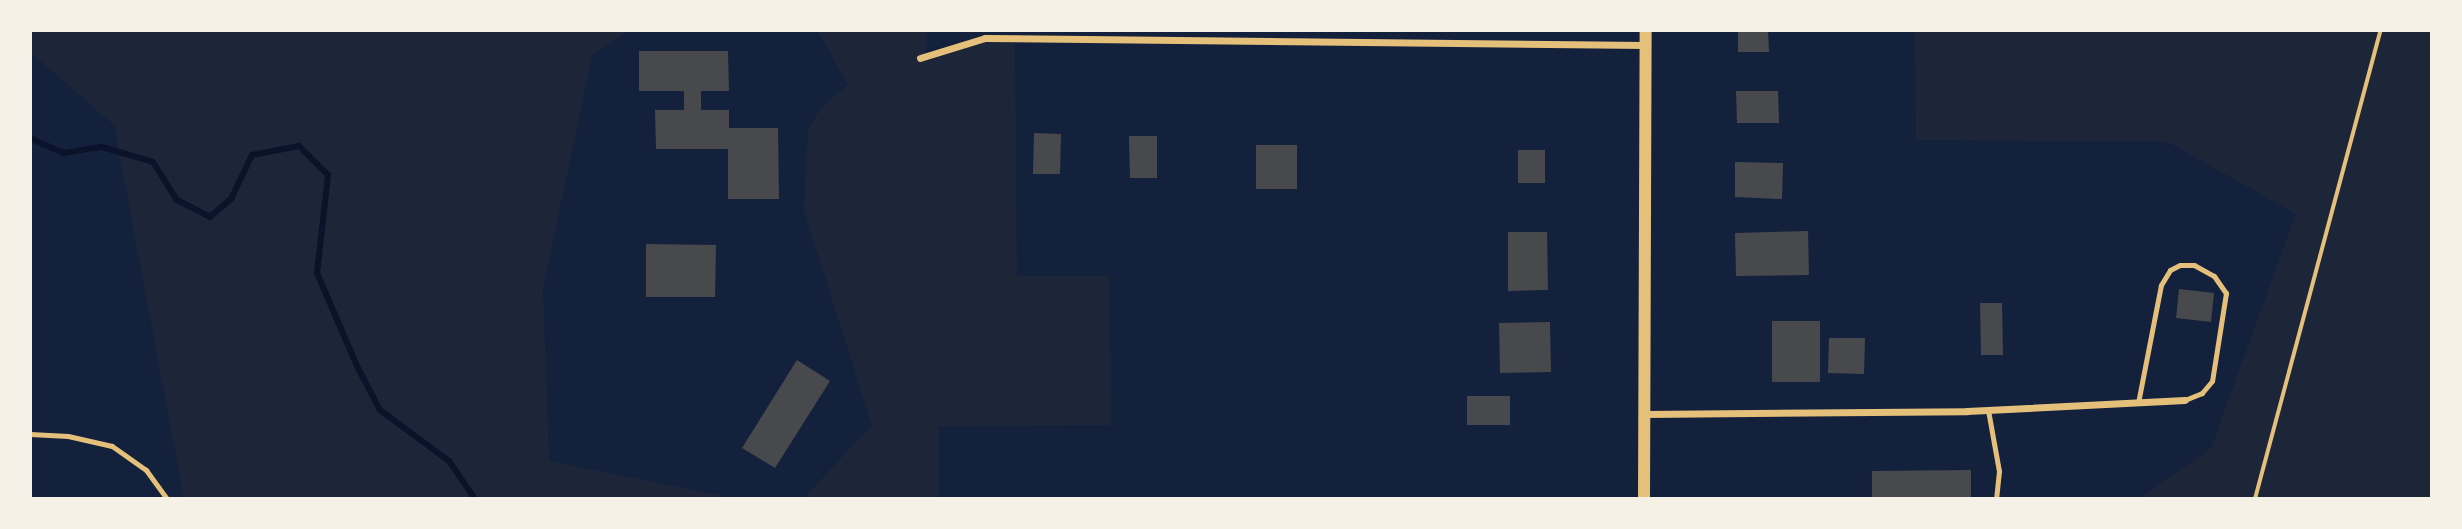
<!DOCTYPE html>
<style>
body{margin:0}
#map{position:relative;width:2462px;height:529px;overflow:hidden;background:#14213d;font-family:"Times New Roman",serif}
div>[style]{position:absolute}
.green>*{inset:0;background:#1d2539}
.stream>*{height:6px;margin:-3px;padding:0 3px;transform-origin:3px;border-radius:3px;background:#0b132b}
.building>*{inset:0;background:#48494c}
.path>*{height:3.5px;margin:-1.75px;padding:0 1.75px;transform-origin:1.75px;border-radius:1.75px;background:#e5c07b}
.service>*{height:5px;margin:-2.5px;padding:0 2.5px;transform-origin:2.5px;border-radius:2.5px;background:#e5c07b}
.minor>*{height:7px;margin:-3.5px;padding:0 3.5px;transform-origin:3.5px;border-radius:3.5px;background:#e5c07b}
.tertiary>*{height:12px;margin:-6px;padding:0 6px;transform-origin:6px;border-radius:6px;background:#e5c07b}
span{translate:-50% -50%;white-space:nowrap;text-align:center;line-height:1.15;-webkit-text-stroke:5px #f6f1e7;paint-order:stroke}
.frame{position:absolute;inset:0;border:32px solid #f6f1e7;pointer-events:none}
</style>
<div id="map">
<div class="green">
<div style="clip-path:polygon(30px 30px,630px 30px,592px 55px,543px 289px,549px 461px,737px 499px,184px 499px,114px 125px,30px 52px)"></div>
<div style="clip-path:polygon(817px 30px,926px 30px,926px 55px,968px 41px,1015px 39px,1017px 276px,1109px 276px,1111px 425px,939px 426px,939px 499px,803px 499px,872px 425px,804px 211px,808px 129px,822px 106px,848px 85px)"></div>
<div style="clip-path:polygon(1915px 30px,2432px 30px,2432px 499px,2139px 499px,2211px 448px,2296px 214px,2168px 142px,1916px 140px)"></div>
</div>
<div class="stream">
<div style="left:30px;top:138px;width:36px;rotate:24deg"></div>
<div style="left:63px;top:153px;width:39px;rotate:-9deg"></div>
<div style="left:102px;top:147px;width:53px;rotate:16.4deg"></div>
<div style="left:153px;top:162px;width:45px;rotate:57.7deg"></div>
<div style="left:177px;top:200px;width:37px;rotate:27deg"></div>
<div style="left:210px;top:217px;width:28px;rotate:-41deg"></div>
<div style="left:231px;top:199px;width:49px;rotate:-64.5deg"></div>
<div style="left:252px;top:155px;width:48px;rotate:-10.8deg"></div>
<div style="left:299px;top:146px;width:41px;rotate:45deg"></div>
<div style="left:328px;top:175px;width:99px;rotate:96.4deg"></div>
<div style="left:317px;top:273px;width:101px;rotate:66.7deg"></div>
<div style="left:357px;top:366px;width:50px;rotate:62.4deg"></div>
<div style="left:380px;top:410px;width:86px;rotate:36.5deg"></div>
<div style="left:449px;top:461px;width:46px;rotate:55.6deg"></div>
</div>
<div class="building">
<div style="clip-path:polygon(1738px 30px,1768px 30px,1769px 52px,1738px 52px)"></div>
<div style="clip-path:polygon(639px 51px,728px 51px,729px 91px,701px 91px,701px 110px,729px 110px,729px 128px,778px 128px,779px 199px,728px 199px,728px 149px,656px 149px,655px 110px,684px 110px,684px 91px,639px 91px)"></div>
<div style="clip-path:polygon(1736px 91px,1778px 91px,1779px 123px,1737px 123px)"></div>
<div style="clip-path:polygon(1034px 133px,1061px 134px,1060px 174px,1033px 174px)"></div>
<div style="clip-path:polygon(1129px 136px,1157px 136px,1157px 178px,1130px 178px)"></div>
<div style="clip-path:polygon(1256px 145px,1297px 145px,1297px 189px,1256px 189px)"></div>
<div style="clip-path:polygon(1518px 150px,1545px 150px,1545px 183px,1518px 183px)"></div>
<div style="clip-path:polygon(1735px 162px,1783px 163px,1782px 199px,1735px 197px)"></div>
<div style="clip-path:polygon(1808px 231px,1809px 275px,1736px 276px,1735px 233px)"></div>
<div style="clip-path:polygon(1508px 232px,1547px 232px,1548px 290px,1508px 291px)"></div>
<div style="clip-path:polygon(646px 244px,716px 245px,715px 297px,646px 297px)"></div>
<div style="clip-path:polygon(2179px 289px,2214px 293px,2211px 322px,2176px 318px)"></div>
<div style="clip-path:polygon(1980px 303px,2002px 303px,2003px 355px,1981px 355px)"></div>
<div style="clip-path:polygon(1772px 321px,1820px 321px,1820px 382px,1772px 382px)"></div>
<div style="clip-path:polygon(1550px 322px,1551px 372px,1500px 373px,1499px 323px)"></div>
<div style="clip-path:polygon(1829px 338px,1865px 338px,1864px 374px,1828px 373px)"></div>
<div style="clip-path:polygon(797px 360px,830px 381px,775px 468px,742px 448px)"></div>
<div style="clip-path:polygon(1467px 396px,1510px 396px,1510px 425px,1467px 425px)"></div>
<div style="clip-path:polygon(1971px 470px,1971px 499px,1872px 499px,1872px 471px)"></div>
</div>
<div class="path">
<div style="left:2255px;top:499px;width:486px;rotate:-75deg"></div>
</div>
<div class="service">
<div style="left:2138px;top:403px;width:120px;rotate:-79deg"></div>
<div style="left:2161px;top:285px;width:17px;rotate:-59deg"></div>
<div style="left:2170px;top:270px;width:11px;rotate:-27deg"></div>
<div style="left:2180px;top:265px;width:14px"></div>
<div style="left:2194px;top:265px;width:23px;rotate:29deg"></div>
<div style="left:2214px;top:276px;width:21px;rotate:55deg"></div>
<div style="left:2226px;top:293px;width:89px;rotate:99deg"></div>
<div style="left:2212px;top:381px;width:16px;rotate:130deg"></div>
<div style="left:2202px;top:393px;width:18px;rotate:158deg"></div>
<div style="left:1988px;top:410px;width:62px;rotate:79.8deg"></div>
<div style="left:1999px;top:471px;width:28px;rotate:96deg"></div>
<div style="left:30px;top:434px;width:38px;rotate:3deg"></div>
<div style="left:68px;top:436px;width:45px;rotate:12.8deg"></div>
<div style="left:112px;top:446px;width:42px;rotate:35.2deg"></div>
<div style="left:146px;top:470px;width:36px;rotate:54deg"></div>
</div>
<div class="minor">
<div style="left:920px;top:58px;width:68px;rotate:-17.1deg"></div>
<div style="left:985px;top:38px;width:661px;rotate:0.61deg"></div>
<div style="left:1645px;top:414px;width:322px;rotate:-0.5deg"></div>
<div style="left:1967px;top:411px;width:218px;rotate:-2.9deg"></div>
</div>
<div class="tertiary">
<div style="left:1644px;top:499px;width:469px;rotate:-89.8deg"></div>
</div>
<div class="frame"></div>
</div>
